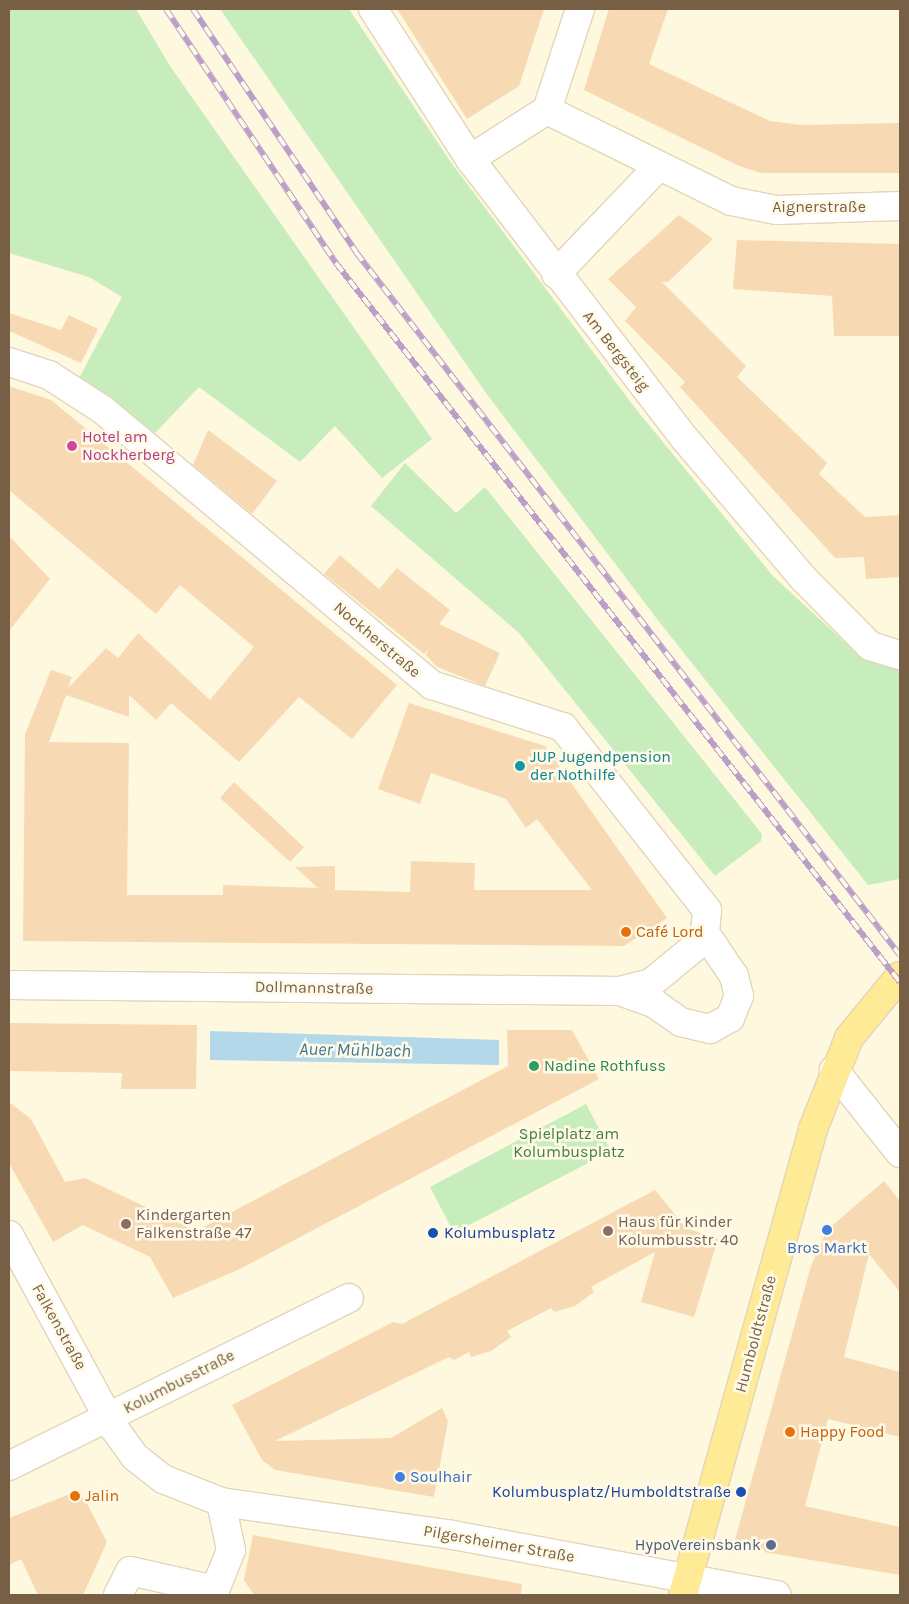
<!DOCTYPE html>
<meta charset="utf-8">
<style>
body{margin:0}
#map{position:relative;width:909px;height:1604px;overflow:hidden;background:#fef8df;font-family:Karla,sans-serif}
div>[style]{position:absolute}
.green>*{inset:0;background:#c8edbd}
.water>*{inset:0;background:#b2d8ea}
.building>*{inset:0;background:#f7dab4}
.roads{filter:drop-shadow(1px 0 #e3d5bb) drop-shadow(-1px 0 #e3d5bb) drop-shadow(0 1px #e3d5bb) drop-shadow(0 -1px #e3d5bb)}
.minor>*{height:28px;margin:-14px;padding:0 14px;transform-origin:14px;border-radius:14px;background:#fff}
.major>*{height:28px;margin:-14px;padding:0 14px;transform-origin:14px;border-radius:14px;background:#ffea96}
.rail>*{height:5.5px;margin-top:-2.75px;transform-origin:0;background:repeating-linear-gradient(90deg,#fffae8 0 11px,#bc9ec8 0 22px);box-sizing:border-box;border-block:1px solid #bc9ec8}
.dots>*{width:14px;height:14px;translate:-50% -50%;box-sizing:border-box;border:2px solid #fffae8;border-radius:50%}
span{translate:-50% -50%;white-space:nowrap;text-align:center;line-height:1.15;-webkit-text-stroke:5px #fffae8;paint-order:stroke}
.street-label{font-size:16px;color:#775f45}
.hotel-label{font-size:16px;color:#b23c85}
.left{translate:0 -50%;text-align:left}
.culture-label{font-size:16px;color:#0d838f}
.food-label{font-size:16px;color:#c56008}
.leisure-label{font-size:16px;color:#27864d}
.park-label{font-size:16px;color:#437f3b}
.education-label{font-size:16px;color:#785e54}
.transit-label{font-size:16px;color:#164399}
.right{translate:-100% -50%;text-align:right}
.shop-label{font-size:16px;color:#366cbe}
.service-label{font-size:16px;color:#4e5e75}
.water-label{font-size:18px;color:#3f7894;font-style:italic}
.frame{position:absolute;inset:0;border:10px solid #775f45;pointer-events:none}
</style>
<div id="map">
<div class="green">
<div style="clip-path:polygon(9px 9px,136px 9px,170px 66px,432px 439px,382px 478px,335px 426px,300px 462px,199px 387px,155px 433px,78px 380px,122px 297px,89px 277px,9px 253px)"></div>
<div style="clip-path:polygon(220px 9px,349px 9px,450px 161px,635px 408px,773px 576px,854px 651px,900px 670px,900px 879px,868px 885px,657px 619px,486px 393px)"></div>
<div style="clip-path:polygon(405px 463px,456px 513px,485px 487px,762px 834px,761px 841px,715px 876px,519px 633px,371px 506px)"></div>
<div style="clip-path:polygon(586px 1104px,611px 1151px,454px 1233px,430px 1187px)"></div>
</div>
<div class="water">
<div style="clip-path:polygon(210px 1031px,499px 1040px,499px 1065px,210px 1060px)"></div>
</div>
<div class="building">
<div style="clip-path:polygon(397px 9px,544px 9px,519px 86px,467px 119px)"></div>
<div style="clip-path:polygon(609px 9px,668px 9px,649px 64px,770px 121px,801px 125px,900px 123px,900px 173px,761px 173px,739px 166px,584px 90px)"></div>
<div style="clip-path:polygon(679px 215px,713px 239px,668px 282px,662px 282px,746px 366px,737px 377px,827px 463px,819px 474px,865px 517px,900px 515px,900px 577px,866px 579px,864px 557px,835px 558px,680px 387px,685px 382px,625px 321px,636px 307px,608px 279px)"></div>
<div style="clip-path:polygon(737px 240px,900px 244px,900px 336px,834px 336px,832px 296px,733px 289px)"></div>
<div style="clip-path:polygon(9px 313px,61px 330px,69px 315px,98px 329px,81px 363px,9px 331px)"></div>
<div style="clip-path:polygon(9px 386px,51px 400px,397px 685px,352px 739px,299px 697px,239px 762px,171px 703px,156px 720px,129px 695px,129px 717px,66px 695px,49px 742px,129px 743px,127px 895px,223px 895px,223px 885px,318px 888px,295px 867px,335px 866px,335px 890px,410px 892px,411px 861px,475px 863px,474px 890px,592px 890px,537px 819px,526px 828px,506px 799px,431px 773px,420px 804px,378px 789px,409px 703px,545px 746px,667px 918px,624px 946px,23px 941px,25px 734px,51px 670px,72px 677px,68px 688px,106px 648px,118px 658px,138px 633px,210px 700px,254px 647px,180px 585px,156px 614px,9px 490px)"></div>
<div style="clip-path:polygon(208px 430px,277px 481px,252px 514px,193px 465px)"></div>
<div style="clip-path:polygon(9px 536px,50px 579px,9px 631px)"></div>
<div style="clip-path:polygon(340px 555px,379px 589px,397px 568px,450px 610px,439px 624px,500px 653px,485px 686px,437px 667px,426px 655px,428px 649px,424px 654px,324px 574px)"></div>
<div style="clip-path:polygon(234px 782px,304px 847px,290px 862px,220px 798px)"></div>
<div style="clip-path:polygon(9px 1023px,197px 1025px,196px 1089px,121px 1089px,122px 1073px,9px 1071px)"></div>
<div style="clip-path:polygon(507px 1030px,572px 1030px,599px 1079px,240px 1269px,173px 1298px,150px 1257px,83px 1225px,53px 1242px,9px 1163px,9px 1102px,31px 1119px,65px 1182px,85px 1178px,196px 1231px,508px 1066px)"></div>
<div style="clip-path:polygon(884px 1181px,900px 1201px,900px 1292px,869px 1254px,844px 1357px,900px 1372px,900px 1437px,828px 1419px,805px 1506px,900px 1527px,900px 1575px,733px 1547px,811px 1266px,827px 1230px)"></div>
<div style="clip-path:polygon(655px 1190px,686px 1228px,718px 1239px,694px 1317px,641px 1302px,655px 1252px,591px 1287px,594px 1292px,575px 1306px,554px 1312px,551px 1308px,507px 1331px,511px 1337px,491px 1351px,471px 1357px,469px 1352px,454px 1360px,449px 1357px,275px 1441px,391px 1438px,442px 1408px,448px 1421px,434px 1497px,275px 1470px,262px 1460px,232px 1405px,393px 1322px,402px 1324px)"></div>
<div style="clip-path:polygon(80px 1490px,107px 1542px,83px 1595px,38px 1595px,21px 1559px,9px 1565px,9px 1518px)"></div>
<div style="clip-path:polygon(253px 1535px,522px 1584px,521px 1595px,254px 1595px,244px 1580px)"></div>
</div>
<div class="roads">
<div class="minor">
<div style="left:373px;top:9px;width:179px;rotate:57.1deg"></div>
<div style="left:470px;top:159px;width:354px;rotate:52.5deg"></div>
<div style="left:686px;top:440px;width:182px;rotate:49.7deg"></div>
<div style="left:804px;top:579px;width:94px;rotate:45.4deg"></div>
<div style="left:870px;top:646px;width:31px;rotate:17deg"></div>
<div style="left:547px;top:110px;width:205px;rotate:26.3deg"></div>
<div style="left:731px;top:201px;width:46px;rotate:11.3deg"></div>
<div style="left:776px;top:210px;width:124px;rotate:-1.8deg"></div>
<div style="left:470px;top:159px;width:91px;rotate:-32.5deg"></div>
<div style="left:547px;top:110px;width:106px;rotate:-71.9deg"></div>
<div style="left:556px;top:274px;width:146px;rotate:-46.4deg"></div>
<div style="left:9px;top:362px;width:42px;rotate:18deg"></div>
<div style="left:49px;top:375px;width:64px;rotate:32.9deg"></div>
<div style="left:103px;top:410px;width:429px;rotate:39.9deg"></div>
<div style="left:432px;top:685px;width:138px;rotate:17.8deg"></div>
<div style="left:563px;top:727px;width:233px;rotate:51.8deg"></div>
<div style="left:707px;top:910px;width:23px;rotate:95deg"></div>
<div style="left:705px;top:933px;width:16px;rotate:125deg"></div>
<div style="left:696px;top:946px;width:58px;rotate:140.6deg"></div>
<div style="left:651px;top:983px;width:32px;rotate:166deg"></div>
<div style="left:620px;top:991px;width:611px;rotate:-179.44deg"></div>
<div style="left:620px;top:991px;width:37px;rotate:20deg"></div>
<div style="left:655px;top:1004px;width:32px;rotate:35deg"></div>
<div style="left:681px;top:1022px;width:30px;rotate:14deg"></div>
<div style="left:710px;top:1029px;width:23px;rotate:-29deg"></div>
<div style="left:730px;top:1018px;width:24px;rotate:-68deg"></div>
<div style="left:739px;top:996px;width:21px;rotate:-104deg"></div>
<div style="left:734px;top:976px;width:52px;rotate:-124deg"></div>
<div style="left:834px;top:1070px;width:106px;rotate:51.5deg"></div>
<div style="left:9px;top:1235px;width:220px;rotate:61.5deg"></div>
<div style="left:114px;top:1428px;width:36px;rotate:54deg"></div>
<div style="left:135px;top:1457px;width:36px;rotate:38deg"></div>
<div style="left:163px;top:1479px;width:62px;rotate:21.6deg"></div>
<div style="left:221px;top:1502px;width:234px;rotate:8.1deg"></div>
<div style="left:453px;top:1535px;width:329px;rotate:10.5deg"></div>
<div style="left:9px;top:1466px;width:379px;rotate:-26.3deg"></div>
<div style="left:215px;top:1590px;width:43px;rotate:-68.2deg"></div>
<div style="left:231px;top:1550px;width:49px;rotate:-101.8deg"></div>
<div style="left:118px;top:1595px;width:27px;rotate:-63deg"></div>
<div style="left:130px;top:1571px;width:87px;rotate:12.6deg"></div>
</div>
<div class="major">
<div style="left:683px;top:1595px;width:484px;rotate:-74.4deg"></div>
<div style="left:813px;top:1129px;width:98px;rotate:-68.4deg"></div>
<div style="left:849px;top:1038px;width:80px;rotate:-50.6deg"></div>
</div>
</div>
<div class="rail">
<div style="left:166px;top:9px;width:306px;rotate:56.2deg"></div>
<div style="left:336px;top:263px;width:914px;rotate:51.89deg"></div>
<div style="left:193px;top:9px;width:293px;rotate:56.1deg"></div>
<div style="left:356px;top:252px;width:889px;rotate:52.27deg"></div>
</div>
<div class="dots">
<div style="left:72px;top:446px;background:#d1479c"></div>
<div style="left:520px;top:766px;background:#0f9aa8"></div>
<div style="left:626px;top:932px;background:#e8710a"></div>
<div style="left:534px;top:1066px;background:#2e9e5b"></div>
<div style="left:126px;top:1224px;background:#8d6e63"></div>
<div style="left:827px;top:1230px;background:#3f7fe0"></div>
<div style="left:608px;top:1231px;background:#8d6e63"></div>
<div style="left:433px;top:1233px;background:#1a4fb4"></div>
<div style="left:790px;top:1432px;background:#e8710a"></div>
<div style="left:400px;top:1477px;background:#3f7fe0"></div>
<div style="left:741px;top:1492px;background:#1a4fb4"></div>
<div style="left:75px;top:1496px;background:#e8710a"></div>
<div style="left:771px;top:1545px;background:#5c6f8a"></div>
</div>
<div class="street-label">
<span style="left:819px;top:207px">Aignerstraße</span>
<span style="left:616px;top:351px;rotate:52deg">Am Bergsteig</span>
<span style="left:377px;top:640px;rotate:40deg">Nockherstraße</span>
<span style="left:314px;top:988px;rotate:1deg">Dollmannstraße</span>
<span style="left:59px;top:1327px;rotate:61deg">Falkenstraße</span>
<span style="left:756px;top:1334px;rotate:-75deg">Humboldtstraße</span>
<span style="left:179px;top:1382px;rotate:-27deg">Kolumbusstraße</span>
<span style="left:499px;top:1544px;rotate:10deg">Pilgersheimer Straße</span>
</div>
<div class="hotel-label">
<span class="left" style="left:82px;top:446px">Hotel am<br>Nockherberg</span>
</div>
<div class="culture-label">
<span class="left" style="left:530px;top:766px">JUP Jugendpension<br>der Nothilfe</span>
</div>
<div class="food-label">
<span class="left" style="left:636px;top:932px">Café Lord</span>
<span class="left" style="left:800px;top:1432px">Happy Food</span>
<span class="left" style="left:85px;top:1496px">Jalin</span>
</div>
<div class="leisure-label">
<span class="left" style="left:544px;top:1066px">Nadine Rothfuss</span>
</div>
<div class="park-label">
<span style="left:569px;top:1143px">Spielplatz am<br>Kolumbusplatz</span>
</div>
<div class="education-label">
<span class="left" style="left:136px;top:1224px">Kindergarten<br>Falkenstraße 47</span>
<span class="left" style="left:618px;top:1231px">Haus für Kinder<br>Kolumbusstr. 40</span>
</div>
<div class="transit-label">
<span class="left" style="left:444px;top:1233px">Kolumbusplatz</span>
<span class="right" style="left:731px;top:1492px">Kolumbusplatz/Humboldtstraße</span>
</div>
<div class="shop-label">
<span style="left:827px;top:1248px">Bros Markt</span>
<span class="left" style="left:410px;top:1477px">Soulhair</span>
</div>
<div class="service-label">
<span class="right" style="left:761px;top:1545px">HypoVereinsbank</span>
</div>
<div class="water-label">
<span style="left:355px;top:1050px;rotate:1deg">Auer Mühlbach</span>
</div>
<div class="frame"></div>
</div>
